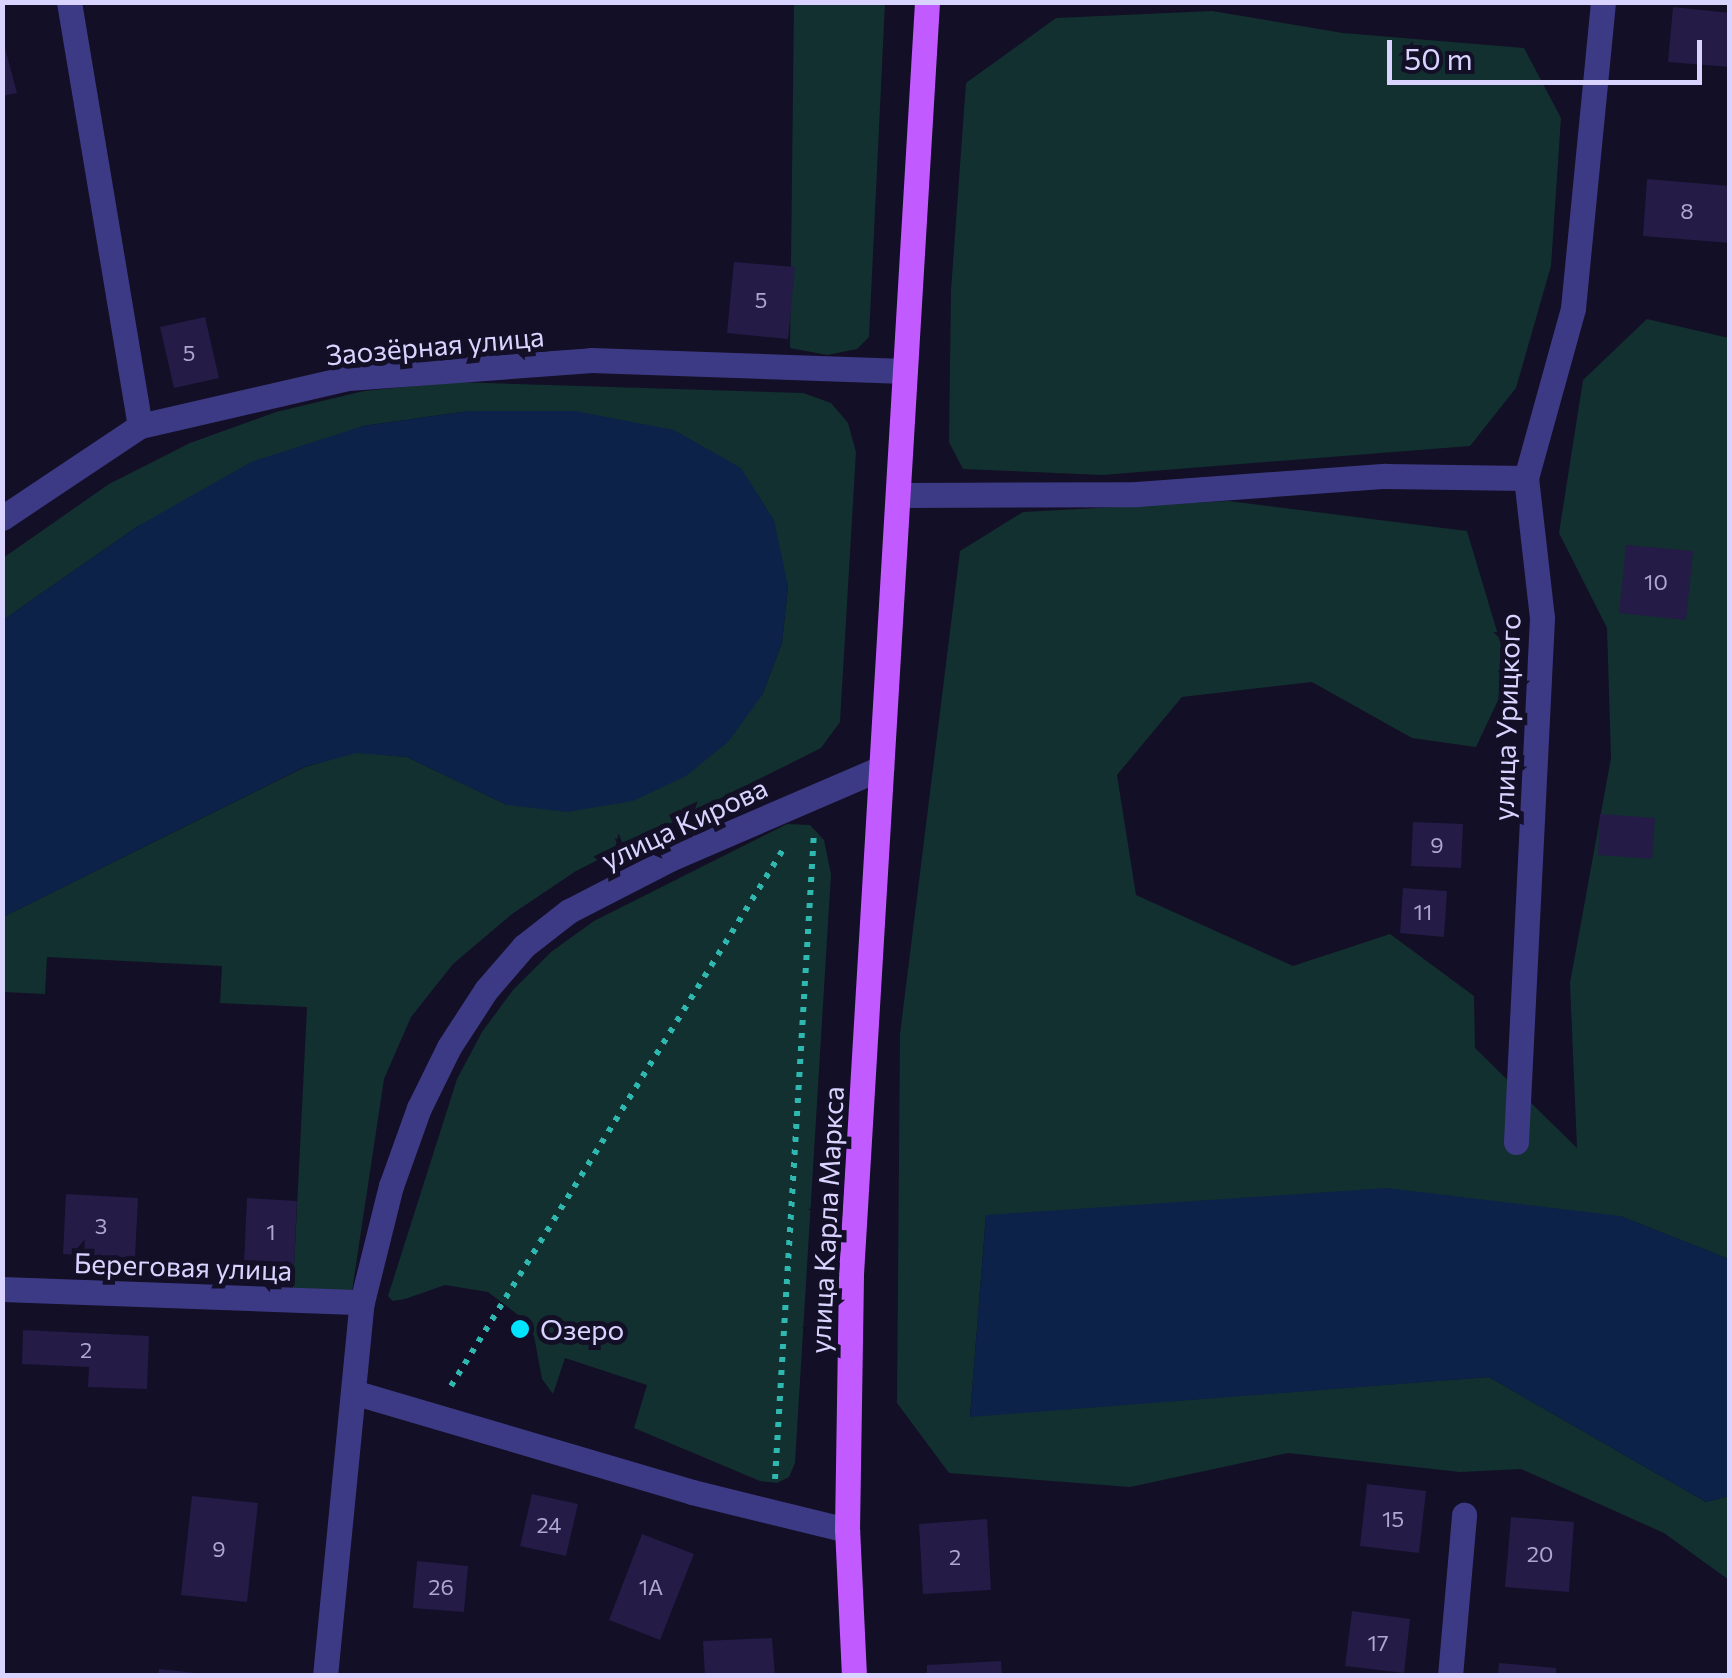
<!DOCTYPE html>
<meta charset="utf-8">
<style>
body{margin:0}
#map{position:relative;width:1732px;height:1678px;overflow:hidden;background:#130f26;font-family:Commissioner,sans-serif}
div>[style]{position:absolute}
.green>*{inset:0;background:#12302f}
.water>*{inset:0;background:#0c2248}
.building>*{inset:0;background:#241b47}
.path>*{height:6px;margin-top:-3px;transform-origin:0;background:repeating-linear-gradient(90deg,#2fb8b0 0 5px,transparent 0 13px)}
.minor>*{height:25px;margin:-12.5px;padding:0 12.5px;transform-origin:12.5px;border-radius:12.5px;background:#3d3a85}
.tertiary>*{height:25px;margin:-12.5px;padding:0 12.5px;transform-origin:12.5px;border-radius:12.5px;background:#3d3a85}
.primary>*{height:25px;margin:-12.5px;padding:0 12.5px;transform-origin:12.5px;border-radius:12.5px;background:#c25bff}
.dots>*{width:28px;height:28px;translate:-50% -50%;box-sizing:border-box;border:5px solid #130f26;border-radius:50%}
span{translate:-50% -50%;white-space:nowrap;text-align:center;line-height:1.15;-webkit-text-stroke:10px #130f26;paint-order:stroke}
.number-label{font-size:22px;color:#aca6d1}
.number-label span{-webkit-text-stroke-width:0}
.street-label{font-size:28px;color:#d9d4ff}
.poi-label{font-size:28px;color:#d9d4ff}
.left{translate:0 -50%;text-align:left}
.frame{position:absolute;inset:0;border:5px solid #d9d4ff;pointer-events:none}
.scale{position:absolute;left:1387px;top:40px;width:315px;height:45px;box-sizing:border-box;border:5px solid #d9d4ff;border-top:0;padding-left:12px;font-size:30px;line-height:35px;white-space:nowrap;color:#d9d4ff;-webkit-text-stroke:8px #130f26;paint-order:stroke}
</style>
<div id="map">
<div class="green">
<div style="clip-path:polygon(794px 3px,885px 3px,869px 337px,857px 349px,827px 355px,790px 348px)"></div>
<div style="clip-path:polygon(1212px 11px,1343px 33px,1524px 48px,1561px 118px,1551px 266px,1516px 388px,1470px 446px,1102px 475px,963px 469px,949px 442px,951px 290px,966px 83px,1056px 18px)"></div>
<div style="clip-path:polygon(1647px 319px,1729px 338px,1729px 1259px,1620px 1216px,986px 1215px,970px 1416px,1489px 1377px,1706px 1502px,1729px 1496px,1729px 1580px,1664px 1533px,1521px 1469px,1460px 1472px,1288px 1453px,1130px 1487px,949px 1473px,897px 1403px,900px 1034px,960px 551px,1023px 512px,1228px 501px,1467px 531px,1510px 675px,1476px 747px,1412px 738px,1312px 682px,1182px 697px,1117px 775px,1136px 895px,1293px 966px,1390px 934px,1474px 996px,1475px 1048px,1577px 1148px,1570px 983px,1611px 758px,1607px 628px,1559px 533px,1583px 380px)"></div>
<div style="clip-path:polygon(455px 382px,803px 393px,831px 403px,848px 423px,856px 452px,840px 722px,821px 748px,576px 871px,512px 914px,453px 964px,411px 1017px,384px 1079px,352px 1291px,293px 1288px,307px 1007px,220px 1003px,222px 966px,47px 957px,45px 994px,3px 992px,3px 917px,305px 767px,357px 752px,407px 757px,507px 805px,762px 695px,782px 643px,788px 586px,575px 411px,469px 411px,363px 426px,138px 526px,3px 620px,3px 558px,109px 484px,190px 443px,276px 412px,364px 391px)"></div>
<div style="clip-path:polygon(787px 824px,810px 825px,824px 840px,831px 874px,795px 1463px,789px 1477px,777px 1483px,760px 1481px,634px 1428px,647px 1385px,565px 1358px,553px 1394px,542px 1379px,534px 1336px,522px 1318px,488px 1292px,445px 1285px,405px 1299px,393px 1301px,388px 1296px,457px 1079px,482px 1032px,513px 990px,551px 952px,594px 921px)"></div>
</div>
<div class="water">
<div style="clip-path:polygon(469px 411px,575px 411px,674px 430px,741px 468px,774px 520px,788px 586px,782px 643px,762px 695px,728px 742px,686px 776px,633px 801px,567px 812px,507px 805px,407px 757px,356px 753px,304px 767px,3px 917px,3px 620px,138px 526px,251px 462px,363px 426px)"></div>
<div style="clip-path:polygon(1387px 1188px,1620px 1216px,1729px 1259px,1729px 1496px,1706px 1502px,1489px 1377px,970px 1417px,986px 1215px)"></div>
</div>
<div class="building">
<div style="clip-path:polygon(1673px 7px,1730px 13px,1730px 67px,1668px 62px)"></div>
<div style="clip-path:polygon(2px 37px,17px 93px,2px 96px)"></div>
<div style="clip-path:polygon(1647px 179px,1730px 186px,1730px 243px,1643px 236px)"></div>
<div style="clip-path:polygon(734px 262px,795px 267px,788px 339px,727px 333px)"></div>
<div style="clip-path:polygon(205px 317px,219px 378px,174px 388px,160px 327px)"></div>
<div style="clip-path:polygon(1626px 545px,1693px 551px,1686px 620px,1619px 613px)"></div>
<div style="clip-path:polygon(1600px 814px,1655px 818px,1652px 859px,1598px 855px)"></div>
<div style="clip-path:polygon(1413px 822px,1463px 824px,1461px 868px,1411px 866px)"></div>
<div style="clip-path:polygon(1403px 888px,1447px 891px,1444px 937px,1400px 933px)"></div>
<div style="clip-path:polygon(66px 1194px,138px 1198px,135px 1258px,63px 1254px)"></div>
<div style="clip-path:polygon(247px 1198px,297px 1201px,294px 1266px,244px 1263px)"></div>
<div style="clip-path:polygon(23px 1330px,149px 1336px,147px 1389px,88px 1387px,89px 1367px,22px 1364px)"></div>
<div style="clip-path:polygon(1367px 1484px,1426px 1491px,1419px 1553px,1360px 1546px)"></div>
<div style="clip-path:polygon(532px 1494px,578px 1504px,566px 1556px,520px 1546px)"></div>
<div style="clip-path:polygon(192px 1496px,258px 1503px,247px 1602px,181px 1595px)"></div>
<div style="clip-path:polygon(1511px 1517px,1574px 1522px,1569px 1592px,1505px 1587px)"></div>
<div style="clip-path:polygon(987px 1519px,991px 1590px,923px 1594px,919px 1524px)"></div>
<div style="clip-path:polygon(642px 1534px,694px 1554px,660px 1640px,609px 1620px)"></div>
<div style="clip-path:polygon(417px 1561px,468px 1566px,464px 1612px,413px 1608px)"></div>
<div style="clip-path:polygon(1352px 1611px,1410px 1619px,1404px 1673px,1345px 1666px)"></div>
<div style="clip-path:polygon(772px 1638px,775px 1676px,705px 1676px,703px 1641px)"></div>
<div style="clip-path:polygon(1001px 1661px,1002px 1676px,927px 1676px,927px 1665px)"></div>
<div style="clip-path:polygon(1499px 1663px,1556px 1668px,1556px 1676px,1498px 1676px)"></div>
<div style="clip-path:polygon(159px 1669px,196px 1673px,196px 1676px,158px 1676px)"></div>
</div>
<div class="path">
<div style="left:451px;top:1386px;width:633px;rotate:-58.24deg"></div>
<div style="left:775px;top:1479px;width:648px;rotate:-86.55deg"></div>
</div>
<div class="minor">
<div style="left:69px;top:2px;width:430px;rotate:80.5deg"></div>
<div style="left:898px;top:495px;width:239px;rotate:-0.2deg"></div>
<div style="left:1137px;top:494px;width:249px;rotate:-4.2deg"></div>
<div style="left:1385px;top:476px;width:141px;rotate:0.8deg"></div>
<div style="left:2px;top:518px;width:166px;rotate:-33.7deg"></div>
<div style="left:140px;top:426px;width:213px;rotate:-13deg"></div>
<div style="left:348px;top:378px;width:244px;rotate:-4.2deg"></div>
<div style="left:591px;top:360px;width:314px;rotate:2deg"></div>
<div style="left:1516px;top:1142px;width:525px;rotate:-87.16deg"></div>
<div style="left:1542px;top:618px;width:141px;rotate:-96.5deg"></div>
<div style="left:1526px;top:478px;width:176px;rotate:-74.5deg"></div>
<div style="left:1573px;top:308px;width:307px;rotate:-84.4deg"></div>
<div style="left:2px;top:1289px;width:360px;rotate:2.1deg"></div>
<div style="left:353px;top:1392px;width:353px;rotate:16.4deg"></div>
<div style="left:692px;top:1492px;width:160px;rotate:13.8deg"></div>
<div style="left:1450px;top:1676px;width:162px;rotate:-85deg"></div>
</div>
<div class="tertiary">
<div style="left:325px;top:1676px;width:376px;rotate:-84.4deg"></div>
<div style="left:362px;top:1302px;width:120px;rotate:-76deg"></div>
<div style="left:391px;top:1186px;width:83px;rotate:-70.3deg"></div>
<div style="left:419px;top:1108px;width:68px;rotate:-63.8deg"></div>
<div style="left:449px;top:1047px;width:68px;rotate:-57deg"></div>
<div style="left:486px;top:990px;width:58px;rotate:-49.2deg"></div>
<div style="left:524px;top:946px;width:57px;rotate:-37.9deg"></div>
<div style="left:569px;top:911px;width:116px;rotate:-27.2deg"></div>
<div style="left:672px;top:858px;width:228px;rotate:-23.3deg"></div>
</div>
<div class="primary">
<div style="left:854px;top:1676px;width:146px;rotate:-92.7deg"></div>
<div style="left:847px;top:1530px;width:256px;rotate:-89.1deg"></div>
<div style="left:851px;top:1274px;width:1274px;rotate:-86.58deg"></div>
</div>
<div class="dots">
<div style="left:520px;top:1329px;background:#00e5ff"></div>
</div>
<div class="number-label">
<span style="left:1687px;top:211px">8</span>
<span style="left:761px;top:300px">5</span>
<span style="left:189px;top:353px">5</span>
<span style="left:1656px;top:582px">10</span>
<span style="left:1437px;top:845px">9</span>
<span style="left:1423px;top:912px">11</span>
<span style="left:101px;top:1226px">3</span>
<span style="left:271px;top:1232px">1</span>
<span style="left:86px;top:1350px">2</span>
<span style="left:1393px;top:1519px">15</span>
<span style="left:549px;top:1525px">24</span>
<span style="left:219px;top:1549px">9</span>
<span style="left:1540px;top:1554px">20</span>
<span style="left:955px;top:1557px">2</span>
<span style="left:441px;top:1587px">26</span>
<span style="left:651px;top:1587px">1А</span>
<span style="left:1378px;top:1643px">17</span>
</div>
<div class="street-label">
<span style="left:435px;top:345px;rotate:-5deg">Заозёрная улица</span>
<span style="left:1506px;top:717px;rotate:-88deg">улица Урицкого</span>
<span style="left:684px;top:823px;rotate:-25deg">улица Кирова</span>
<span style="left:826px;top:1220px;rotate:-87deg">улица Карла Маркса</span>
<span style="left:183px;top:1266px;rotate:2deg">Береговая улица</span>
</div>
<div class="poi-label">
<span class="left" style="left:540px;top:1329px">Озеро</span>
</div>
<div class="frame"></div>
<div class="scale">50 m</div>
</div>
